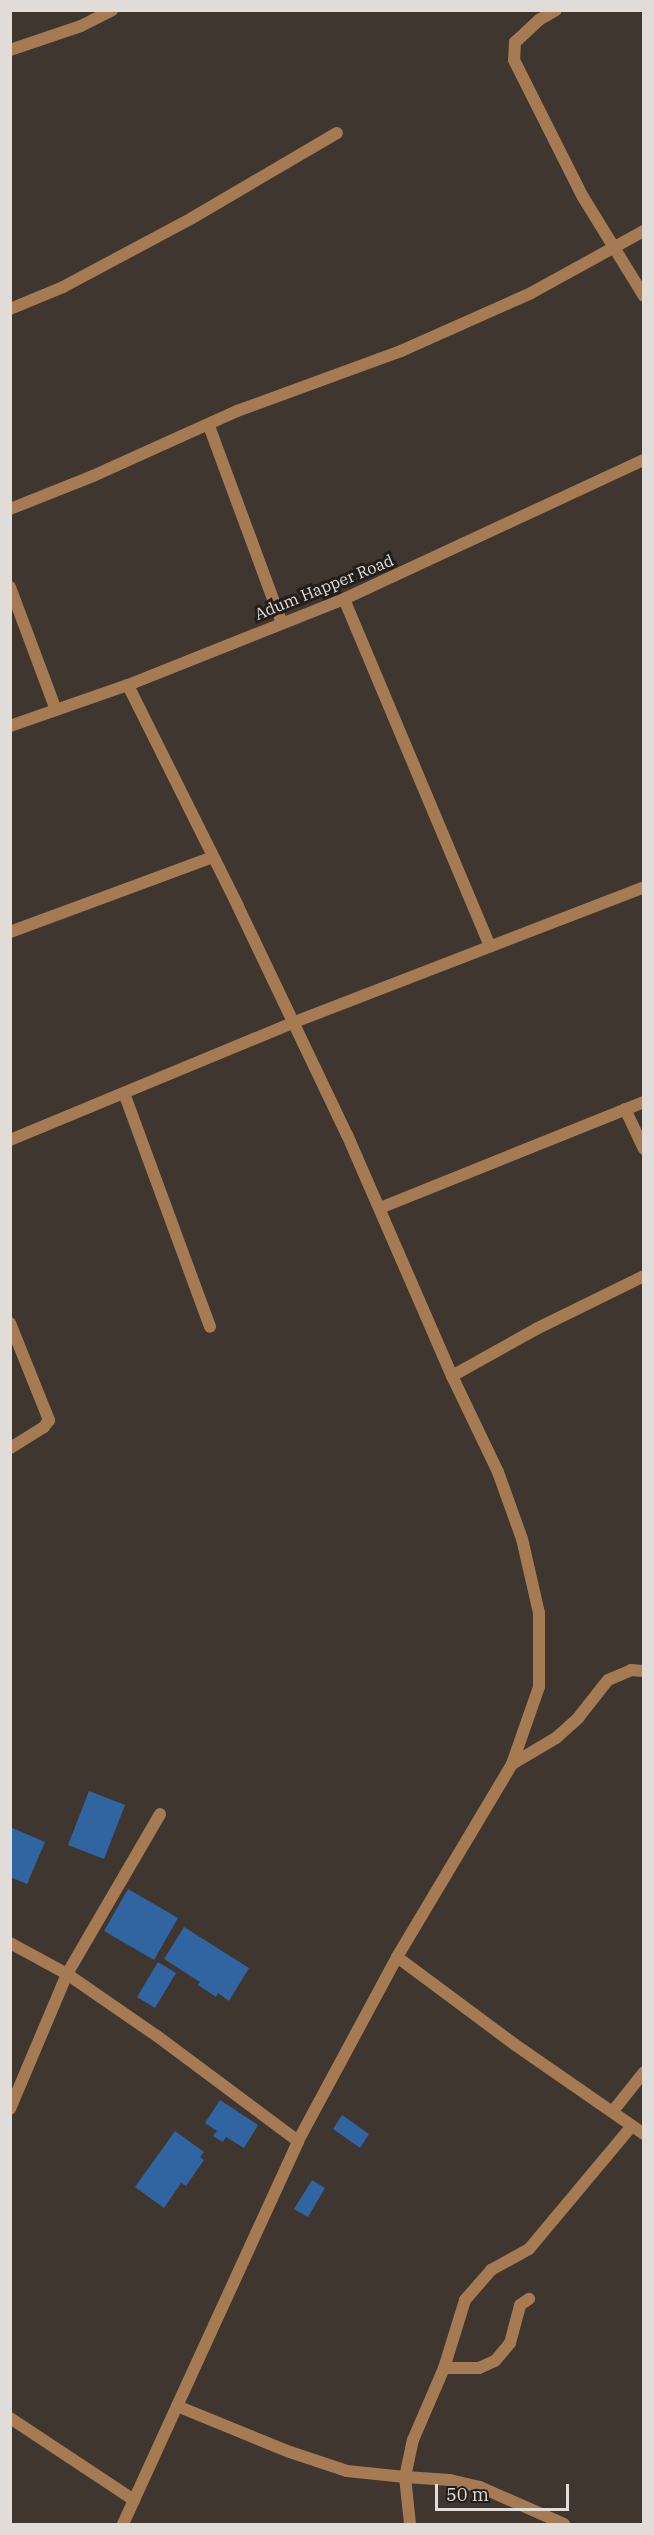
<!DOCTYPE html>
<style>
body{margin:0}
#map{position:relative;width:654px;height:2535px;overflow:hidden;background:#3e362f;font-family:"IBM Plex Serif",serif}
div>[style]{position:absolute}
.building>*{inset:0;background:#3165a1}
.minor>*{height:12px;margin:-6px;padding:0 6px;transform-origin:6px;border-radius:6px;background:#a67a52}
span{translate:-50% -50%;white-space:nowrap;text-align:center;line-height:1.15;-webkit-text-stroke:6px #221e1b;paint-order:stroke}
.street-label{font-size:16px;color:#e1dcd7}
.frame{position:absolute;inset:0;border:12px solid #e1dcd7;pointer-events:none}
.scale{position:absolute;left:435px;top:2484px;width:134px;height:27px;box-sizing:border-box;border:3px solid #e1dcd7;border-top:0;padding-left:8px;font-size:18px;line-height:21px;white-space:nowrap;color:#e1dcd7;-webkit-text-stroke:4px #221e1b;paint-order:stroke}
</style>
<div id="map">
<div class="building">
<div style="clip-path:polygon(89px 1791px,125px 1805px,104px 1859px,68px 1845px)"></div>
<div style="clip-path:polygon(10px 1827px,45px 1842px,27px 1884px,10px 1877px)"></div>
<div style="clip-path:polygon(128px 1889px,178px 1918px,154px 1960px,104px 1931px)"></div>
<div style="clip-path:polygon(184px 1927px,249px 1968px,229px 2001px,218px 1993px,216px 1997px,198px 1985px,200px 1982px,164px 1959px)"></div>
<div style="clip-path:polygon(158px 1962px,176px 1973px,155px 2008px,137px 1997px)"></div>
<div style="clip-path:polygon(220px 2100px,258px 2125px,244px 2148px,226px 2137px,223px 2142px,213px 2136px,217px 2131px,205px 2123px)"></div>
<div style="clip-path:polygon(342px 2115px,369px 2134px,360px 2148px,333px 2129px)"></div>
<div style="clip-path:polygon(175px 2131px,204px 2152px,200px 2157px,204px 2160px,186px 2186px,181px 2183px,164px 2208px,135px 2187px)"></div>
<div style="clip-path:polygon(312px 2180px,325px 2188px,308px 2217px,294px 2209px)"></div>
</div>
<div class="minor">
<div style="left:556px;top:10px;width:20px;rotate:150deg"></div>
<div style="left:539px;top:20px;width:33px;rotate:137deg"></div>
<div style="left:515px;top:42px;width:18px;rotate:93deg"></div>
<div style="left:514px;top:60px;width:153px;rotate:63.3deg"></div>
<div style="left:583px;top:197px;width:116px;rotate:58.4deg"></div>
<div style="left:10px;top:50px;width:75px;rotate:-18.7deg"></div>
<div style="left:81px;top:26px;width:35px;rotate:-27deg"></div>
<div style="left:10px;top:309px;width:57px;rotate:-22.5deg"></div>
<div style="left:63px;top:287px;width:146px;rotate:-28.1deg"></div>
<div style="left:192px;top:218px;width:168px;rotate:-30.4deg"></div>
<div style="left:209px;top:426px;width:210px;rotate:69.7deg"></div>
<div style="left:10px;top:509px;width:89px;rotate:-21.7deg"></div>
<div style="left:93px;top:476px;width:158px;rotate:-24.3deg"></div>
<div style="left:237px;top:411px;width:175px;rotate:-20.1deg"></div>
<div style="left:401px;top:351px;width:142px;rotate:-24deg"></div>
<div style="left:531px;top:293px;width:129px;rotate:-28.8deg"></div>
<div style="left:10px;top:587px;width:131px;rotate:69.5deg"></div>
<div style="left:344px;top:599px;width:377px;rotate:67.2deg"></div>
<div style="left:10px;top:726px;width:125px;rotate:-19.2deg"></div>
<div style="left:128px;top:685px;width:232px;rotate:-21.7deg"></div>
<div style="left:344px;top:599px;width:331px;rotate:-24.9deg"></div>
<div style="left:10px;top:932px;width:216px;rotate:-20.3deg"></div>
<div style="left:124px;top:1093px;width:249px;rotate:69.8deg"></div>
<div style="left:625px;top:1109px;width:44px;rotate:64.6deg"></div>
<div style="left:10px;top:1140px;width:305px;rotate:-22.5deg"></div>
<div style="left:292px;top:1023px;width:377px;rotate:-21.1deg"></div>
<div style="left:380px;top:1208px;width:284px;rotate:-21.9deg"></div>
<div style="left:10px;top:1323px;width:105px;rotate:68.1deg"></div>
<div style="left:49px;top:1420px;width:9px;rotate:126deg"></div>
<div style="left:44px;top:1427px;width:40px;rotate:148deg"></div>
<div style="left:452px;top:1376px;width:96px;rotate:-29.2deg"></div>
<div style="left:536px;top:1329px;width:120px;rotate:-26.1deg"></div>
<div style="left:512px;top:1764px;width:51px;rotate:-30.6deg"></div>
<div style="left:556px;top:1738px;width:30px;rotate:-42deg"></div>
<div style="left:578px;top:1718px;width:48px;rotate:-51.7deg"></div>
<div style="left:608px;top:1680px;width:25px;rotate:-23deg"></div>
<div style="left:631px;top:1670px;width:13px;rotate:4deg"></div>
<div style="left:10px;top:1943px;width:65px;rotate:28.5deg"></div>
<div style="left:67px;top:1974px;width:109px;rotate:34.6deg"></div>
<div style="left:157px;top:2036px;width:176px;rotate:36.7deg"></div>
<div style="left:397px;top:1957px;width:146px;rotate:36.6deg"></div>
<div style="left:514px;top:2044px;width:158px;rotate:34.7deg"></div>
<div style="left:10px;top:2109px;width:147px;rotate:-67.1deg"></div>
<div style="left:67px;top:1974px;width:185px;rotate:-59.8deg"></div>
<div style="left:613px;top:2111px;width:50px;rotate:-51.5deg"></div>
<div style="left:444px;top:2368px;width:35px"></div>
<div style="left:479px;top:2368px;width:17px;rotate:-24deg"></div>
<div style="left:495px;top:2361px;width:23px;rotate:-50deg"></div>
<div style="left:510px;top:2343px;width:39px;rotate:-75deg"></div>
<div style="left:520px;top:2305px;width:11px;rotate:-34deg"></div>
<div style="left:177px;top:2406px;width:122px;rotate:22.2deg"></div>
<div style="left:290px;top:2452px;width:60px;rotate:18.4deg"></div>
<div style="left:347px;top:2471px;width:58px;rotate:5.9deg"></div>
<div style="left:405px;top:2477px;width:47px;rotate:83.9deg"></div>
<div style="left:10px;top:2418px;width:149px;rotate:33.5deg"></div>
<div style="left:123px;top:2524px;width:421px;rotate:-65.4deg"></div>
<div style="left:298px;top:2141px;width:209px;rotate:-61.7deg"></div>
<div style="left:397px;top:1957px;width:225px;rotate:-59.2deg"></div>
<div style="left:512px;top:1764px;width:82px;rotate:-70.7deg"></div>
<div style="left:539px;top:1687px;width:74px;rotate:-90deg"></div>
<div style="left:539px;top:1613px;width:76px;rotate:-102.9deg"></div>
<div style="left:522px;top:1539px;width:71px;rotate:-109.7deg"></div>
<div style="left:498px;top:1472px;width:106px;rotate:-115.6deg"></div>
<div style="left:452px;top:1376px;width:263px;rotate:-113.5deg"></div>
<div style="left:347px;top:1135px;width:254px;rotate:-115.5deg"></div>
<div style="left:238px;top:906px;width:247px;rotate:-116.5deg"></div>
<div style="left:564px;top:2524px;width:92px;rotate:-156.2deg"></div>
<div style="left:480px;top:2487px;width:31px;rotate:-167deg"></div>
<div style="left:450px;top:2480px;width:45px;rotate:-176.2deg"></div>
<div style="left:405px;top:2477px;width:38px;rotate:-78deg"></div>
<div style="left:413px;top:2440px;width:78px;rotate:-66.7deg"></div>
<div style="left:444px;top:2368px;width:71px;rotate:-72.8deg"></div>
<div style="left:465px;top:2300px;width:40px;rotate:-49deg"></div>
<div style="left:491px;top:2270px;width:43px;rotate:-28.9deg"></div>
<div style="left:529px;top:2249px;width:160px;rotate:-50.1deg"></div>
</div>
<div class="street-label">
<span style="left:324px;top:587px;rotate:-22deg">Adum Happer Road</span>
</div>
<div class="frame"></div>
<div class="scale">50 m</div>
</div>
